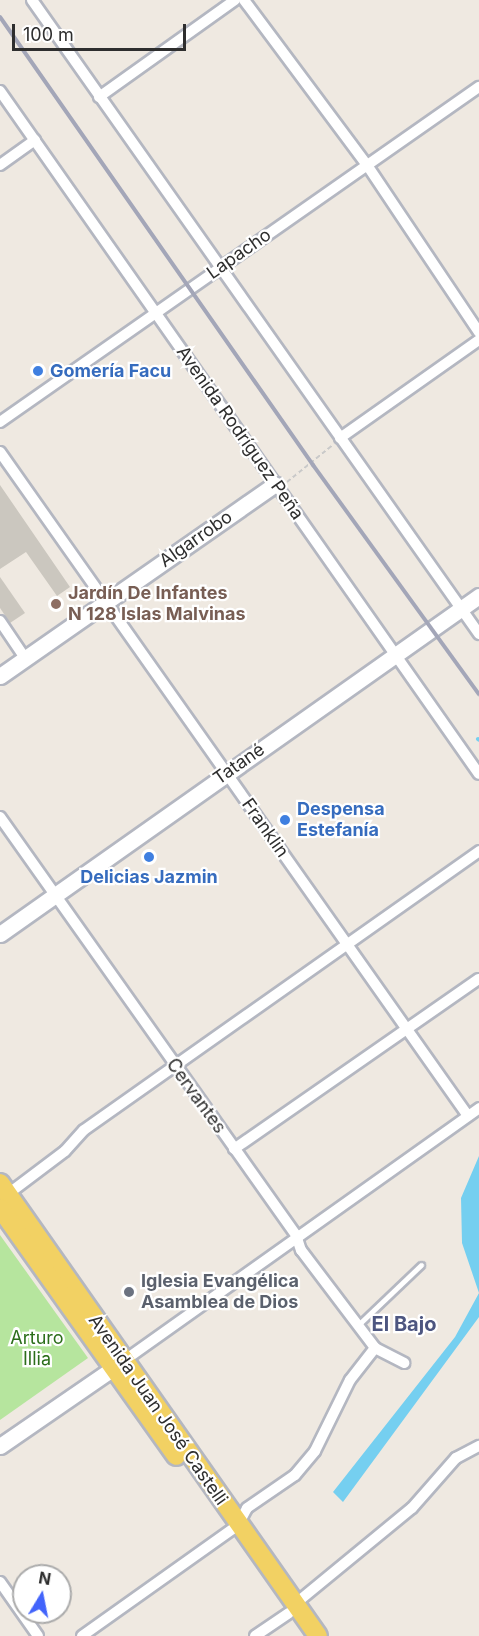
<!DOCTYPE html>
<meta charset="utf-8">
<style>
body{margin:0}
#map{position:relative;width:479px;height:1636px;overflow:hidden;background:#efe9e1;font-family:Inter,sans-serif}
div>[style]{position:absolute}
.green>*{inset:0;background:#b6e59e}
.water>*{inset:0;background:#75cff0}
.stream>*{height:4px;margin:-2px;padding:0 2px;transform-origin:2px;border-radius:2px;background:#75cff0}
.building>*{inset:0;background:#cbc7bf}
.path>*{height:2px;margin-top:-1px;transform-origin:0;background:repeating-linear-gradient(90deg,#c9c9c9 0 4.5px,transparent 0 7.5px)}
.roads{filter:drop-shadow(2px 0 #b4b7c1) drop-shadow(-2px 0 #b4b7c1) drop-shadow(0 2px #b4b7c1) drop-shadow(0 -2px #b4b7c1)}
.lane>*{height:5px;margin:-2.5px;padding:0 2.5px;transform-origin:2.5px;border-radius:2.5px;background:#fff}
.street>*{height:10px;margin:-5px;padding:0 5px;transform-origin:5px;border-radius:5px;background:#fff}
.secondary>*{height:15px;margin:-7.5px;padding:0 7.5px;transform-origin:7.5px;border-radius:7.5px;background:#fff}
.primary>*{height:18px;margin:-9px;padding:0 9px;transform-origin:9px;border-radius:9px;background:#f2d163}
.rail>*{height:4px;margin:-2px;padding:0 2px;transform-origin:2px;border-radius:2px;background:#a3a6b8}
.dots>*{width:16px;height:16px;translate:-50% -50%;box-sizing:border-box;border:3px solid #fff;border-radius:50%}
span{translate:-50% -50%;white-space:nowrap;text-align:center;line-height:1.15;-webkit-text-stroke:4.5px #fff;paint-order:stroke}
.street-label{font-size:18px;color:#2e2e2e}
.shop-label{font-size:18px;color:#366cbe;font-weight:700}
.left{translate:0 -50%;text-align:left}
.education-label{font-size:18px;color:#785e54;font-weight:700}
.worship-label{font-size:18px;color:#5b616d;font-weight:700}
.park-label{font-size:18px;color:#2c6e1b}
.neighbourhood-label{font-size:20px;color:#4d5680;font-weight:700}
.north{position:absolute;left:12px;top:1564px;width:60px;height:60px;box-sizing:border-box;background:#fff;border:2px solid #ababab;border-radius:50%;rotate:10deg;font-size:16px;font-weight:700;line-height:24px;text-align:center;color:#2e2e2e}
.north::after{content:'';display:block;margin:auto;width:21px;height:27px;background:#4264fb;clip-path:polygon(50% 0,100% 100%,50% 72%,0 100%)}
.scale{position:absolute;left:12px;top:24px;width:174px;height:27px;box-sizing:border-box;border:3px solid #2e2e2e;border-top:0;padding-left:8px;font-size:18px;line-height:21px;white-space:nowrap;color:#2e2e2e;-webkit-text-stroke:4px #fff;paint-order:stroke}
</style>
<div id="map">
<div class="green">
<div style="clip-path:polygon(0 1235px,88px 1358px,0 1420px)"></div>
</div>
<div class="water">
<div style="clip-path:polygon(479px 1156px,479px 1317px,343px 1502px,333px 1492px,455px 1337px,479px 1293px,462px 1243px,461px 1198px)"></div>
</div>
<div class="stream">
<div style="left:478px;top:739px;width:1px;rotate:45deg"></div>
</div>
<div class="building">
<div style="clip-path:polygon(0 485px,70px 587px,57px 596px,26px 552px,0 569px)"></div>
<div style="clip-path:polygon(0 577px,25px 613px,10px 623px,0 608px)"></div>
</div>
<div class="path">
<div style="left:287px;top:482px;width:60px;rotate:-39deg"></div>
</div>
<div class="roads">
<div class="lane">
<div style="left:358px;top:1325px;width:87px;rotate:-43.6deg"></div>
</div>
<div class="street">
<div style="left:32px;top:0;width:776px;rotate:54.81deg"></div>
<div style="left:244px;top:0;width:206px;rotate:53.3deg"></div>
<div style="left:367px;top:165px;width:201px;rotate:56.2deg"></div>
<div style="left:0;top:91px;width:834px;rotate:54.96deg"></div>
<div style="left:99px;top:97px;width:167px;rotate:-35.5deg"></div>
<div style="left:0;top:165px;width:43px;rotate:-35.5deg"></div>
<div style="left:0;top:422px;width:585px;rotate:-34.97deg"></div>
<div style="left:340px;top:438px;width:170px;rotate:-35.2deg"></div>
<div style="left:0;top:452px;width:812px;rotate:54.82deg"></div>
<div style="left:0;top:621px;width:45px;rotate:56deg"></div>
<div style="left:0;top:817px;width:512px;rotate:54.7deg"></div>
<div style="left:296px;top:1235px;width:16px;rotate:72deg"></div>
<div style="left:301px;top:1250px;width:123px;rotate:52.9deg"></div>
<div style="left:375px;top:1348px;width:33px;rotate:27deg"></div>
<div style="left:234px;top:1149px;width:298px;rotate:-34.8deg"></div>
<div style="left:8px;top:1194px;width:71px;rotate:-37deg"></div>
<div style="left:65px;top:1151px;width:28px;rotate:-48deg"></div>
<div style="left:84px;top:1130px;width:484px;rotate:-35.2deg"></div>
<div style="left:125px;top:1360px;width:435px;rotate:-35.4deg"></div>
<div style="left:0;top:1582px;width:66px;rotate:54.9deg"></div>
<div style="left:295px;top:1604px;width:151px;rotate:-39.4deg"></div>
<div style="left:412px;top:1508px;width:67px;rotate:-48.7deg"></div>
<div style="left:456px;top:1458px;width:26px;rotate:-28deg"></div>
<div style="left:82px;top:1636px;width:191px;rotate:-35.4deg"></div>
<div style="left:238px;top:1525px;width:19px;rotate:-62deg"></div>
<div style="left:247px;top:1508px;width:58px;rotate:-34.5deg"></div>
<div style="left:295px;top:1475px;width:31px;rotate:-50deg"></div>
<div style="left:315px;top:1451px;width:79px;rotate:-63.8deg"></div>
<div style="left:350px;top:1380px;width:41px;rotate:-52deg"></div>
<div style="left:255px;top:1636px;width:41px;rotate:-34.1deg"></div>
</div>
<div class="secondary">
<div style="left:0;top:676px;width:335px;rotate:-34.9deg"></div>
<div style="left:0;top:934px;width:586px;rotate:-35.21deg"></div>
<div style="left:0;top:1446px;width:148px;rotate:-34.5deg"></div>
</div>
<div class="primary">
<div style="left:0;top:1183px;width:553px;rotate:54.93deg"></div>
<div style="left:0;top:1208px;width:304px;rotate:54.6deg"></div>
</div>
</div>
<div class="rail">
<div style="left:0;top:17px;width:547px;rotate:55.06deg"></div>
<div style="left:313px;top:465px;width:283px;rotate:54.1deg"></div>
</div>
<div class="dots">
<div style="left:38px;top:371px;background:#3f7fe0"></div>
<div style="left:56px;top:604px;background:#8d6e63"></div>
<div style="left:285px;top:820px;background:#3f7fe0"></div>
<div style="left:149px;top:857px;background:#3f7fe0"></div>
<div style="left:129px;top:1292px;background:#6b7280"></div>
</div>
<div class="street-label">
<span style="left:239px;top:254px;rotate:-35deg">Lapacho</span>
<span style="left:240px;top:433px;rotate:55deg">Avenida Rodríguez Peña</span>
<span style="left:196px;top:539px;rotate:-35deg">Algarrobo</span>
<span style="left:239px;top:764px;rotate:-35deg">Tatané</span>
<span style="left:265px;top:828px;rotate:55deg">Franklin</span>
<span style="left:196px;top:1096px;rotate:54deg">Cervantes</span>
<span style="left:158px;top:1410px;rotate:55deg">Avenida Juan José Castelli</span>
</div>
<div class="shop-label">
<span class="left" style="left:50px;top:371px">Gomería Facu</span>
<span class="left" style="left:297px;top:820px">Despensa<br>Estefanía</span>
<span style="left:149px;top:877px">Delicias Jazmin</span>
</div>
<div class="education-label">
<span class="left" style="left:68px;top:604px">Jardín De Infantes<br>N 128 Islas Malvinas</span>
</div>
<div class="worship-label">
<span class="left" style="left:141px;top:1292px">Iglesia Evangélica<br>Asamblea de Dios</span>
</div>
<div class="park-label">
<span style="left:37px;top:1349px">Arturo<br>Illia</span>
</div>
<div class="neighbourhood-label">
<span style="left:404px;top:1324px">El Bajo</span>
</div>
<div class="north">N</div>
<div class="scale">100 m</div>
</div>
